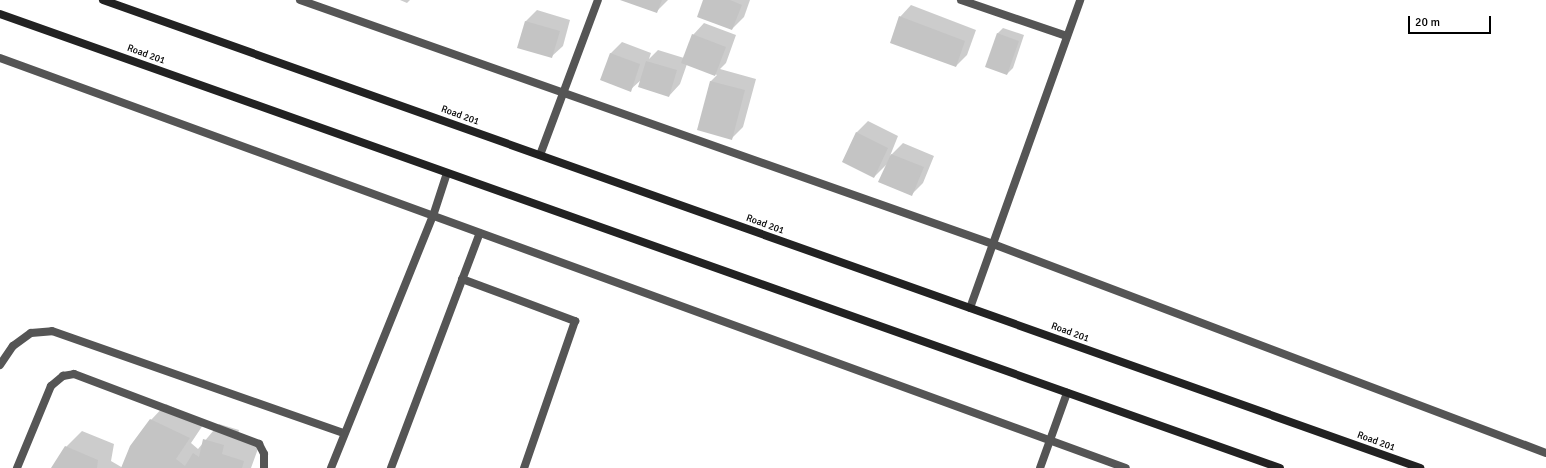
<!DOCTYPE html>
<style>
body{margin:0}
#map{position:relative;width:1546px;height:468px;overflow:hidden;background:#fff;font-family:Signika,sans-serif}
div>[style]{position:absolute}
.shadow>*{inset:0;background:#0003}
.building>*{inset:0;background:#c4c4c4}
.lane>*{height:8px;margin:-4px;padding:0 4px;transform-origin:4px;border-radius:4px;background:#555}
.street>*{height:8px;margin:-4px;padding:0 4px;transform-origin:4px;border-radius:4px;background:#555}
.secondary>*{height:8px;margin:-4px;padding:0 4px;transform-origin:4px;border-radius:4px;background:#222}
span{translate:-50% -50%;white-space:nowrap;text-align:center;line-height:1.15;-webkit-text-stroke:4px #fff;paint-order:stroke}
.street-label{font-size:10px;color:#000}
.scale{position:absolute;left:1408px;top:16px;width:83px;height:18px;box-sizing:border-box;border:2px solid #000;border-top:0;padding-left:5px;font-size:12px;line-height:14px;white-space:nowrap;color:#000;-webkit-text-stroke:3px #fff;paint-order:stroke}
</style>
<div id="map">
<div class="shadow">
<div style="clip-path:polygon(400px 0,410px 0,407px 3px)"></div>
<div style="clip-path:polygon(623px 0,668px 0,657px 11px)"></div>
<div style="clip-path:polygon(704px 0,750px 0,744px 17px,732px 29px)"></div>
<div style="clip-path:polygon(911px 5px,976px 30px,967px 55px,956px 66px,900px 17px)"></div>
<div style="clip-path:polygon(537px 10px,570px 20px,563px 46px,551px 57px,518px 47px,526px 21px)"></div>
<div style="clip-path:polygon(704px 23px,736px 35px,726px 63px,720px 69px,756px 79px,743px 127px,732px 138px,710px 82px,717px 75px,687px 64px,680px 84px,669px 96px,641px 80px,630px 90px,610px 54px,622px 42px,651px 53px,649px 59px,658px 50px,684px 58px,693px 35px)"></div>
<div style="clip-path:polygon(1003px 28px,1024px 35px,1013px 68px,1007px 74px,997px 34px)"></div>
<div style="clip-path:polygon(868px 121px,898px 136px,890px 156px,903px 143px,934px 156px,923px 183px,911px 195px,888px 163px,874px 177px,856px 133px)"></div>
<div style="clip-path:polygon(166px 404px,205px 422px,191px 443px,198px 449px,219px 424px,239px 430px,237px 438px,259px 446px,251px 468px,52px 468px,66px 447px,82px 431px,114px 444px,111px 461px,123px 468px,151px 420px)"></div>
</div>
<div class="building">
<div style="clip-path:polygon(620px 0,662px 0,657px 13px)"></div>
<div style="clip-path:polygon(703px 0,730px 0,742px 5px,732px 30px,697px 17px)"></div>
<div style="clip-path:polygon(899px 16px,965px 41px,956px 67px,890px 43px)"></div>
<div style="clip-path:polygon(525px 21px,560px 31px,552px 58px,517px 48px)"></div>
<div style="clip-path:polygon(997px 33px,1019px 41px,1007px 75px,985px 67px)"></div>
<div style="clip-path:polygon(692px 34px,726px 47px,715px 76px,681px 63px)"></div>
<div style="clip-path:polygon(610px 53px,640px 64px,631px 92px,600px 80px)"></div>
<div style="clip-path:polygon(646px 61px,677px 70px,669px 97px,638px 87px)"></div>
<div style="clip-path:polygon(710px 81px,745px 90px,732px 140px,697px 130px)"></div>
<div style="clip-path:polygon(856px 132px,888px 148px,874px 178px,842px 162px)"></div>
<div style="clip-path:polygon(891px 154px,924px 167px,912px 196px,878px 182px)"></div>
<div style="clip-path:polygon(150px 419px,190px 438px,176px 459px,185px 466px,193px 453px,199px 457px,203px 439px,224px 445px,222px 454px,244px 461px,242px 468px,121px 468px,130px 446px)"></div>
<div style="clip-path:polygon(65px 446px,98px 460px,97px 468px,51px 468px)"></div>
</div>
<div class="lane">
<div style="left:300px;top:0;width:735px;rotate:19.4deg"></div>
<div style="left:462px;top:279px;width:121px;rotate:20.4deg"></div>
<div style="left:575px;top:321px;width:156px;rotate:109.1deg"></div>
<div style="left:391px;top:468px;width:251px;rotate:-69.3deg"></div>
</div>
<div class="street">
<div style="left:961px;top:0;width:112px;rotate:18.8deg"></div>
<div style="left:0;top:58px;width:1198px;rotate:20.01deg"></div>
<div style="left:540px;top:155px;width:165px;rotate:-69.5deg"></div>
<div style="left:993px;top:244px;width:591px;rotate:20.7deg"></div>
<div style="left:970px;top:308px;width:327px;rotate:-70.3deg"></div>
<div style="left:0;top:365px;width:23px;rotate:-56deg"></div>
<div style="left:13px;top:346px;width:22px;rotate:-36deg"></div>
<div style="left:31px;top:333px;width:21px;rotate:-5deg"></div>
<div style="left:52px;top:331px;width:308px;rotate:19.3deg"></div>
<div style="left:17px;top:468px;width:89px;rotate:-67.5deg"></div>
<div style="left:51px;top:386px;width:16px;rotate:-40deg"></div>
<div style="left:63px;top:376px;width:11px;rotate:-10deg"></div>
<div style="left:74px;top:374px;width:198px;rotate:20.7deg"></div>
<div style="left:259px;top:444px;width:11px;rotate:63deg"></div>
<div style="left:264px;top:454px;width:14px;rotate:90deg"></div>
<div style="left:331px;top:468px;width:272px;rotate:-68deg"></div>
<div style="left:433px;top:216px;width:45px;rotate:-72deg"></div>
<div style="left:1040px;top:468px;width:80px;rotate:-70.2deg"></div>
</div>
<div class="secondary">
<div style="left:103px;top:0;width:1398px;rotate:19.56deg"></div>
<div style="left:0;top:14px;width:1358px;rotate:19.53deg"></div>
</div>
<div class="street-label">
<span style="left:146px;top:55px;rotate:20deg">Road 201</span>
<span style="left:460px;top:116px;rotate:20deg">Road 201</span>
<span style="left:765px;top:225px;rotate:20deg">Road 201</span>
<span style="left:1070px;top:333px;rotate:20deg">Road 201</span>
<span style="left:1376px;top:442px;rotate:20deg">Road 201</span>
</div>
<div class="scale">20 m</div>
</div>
